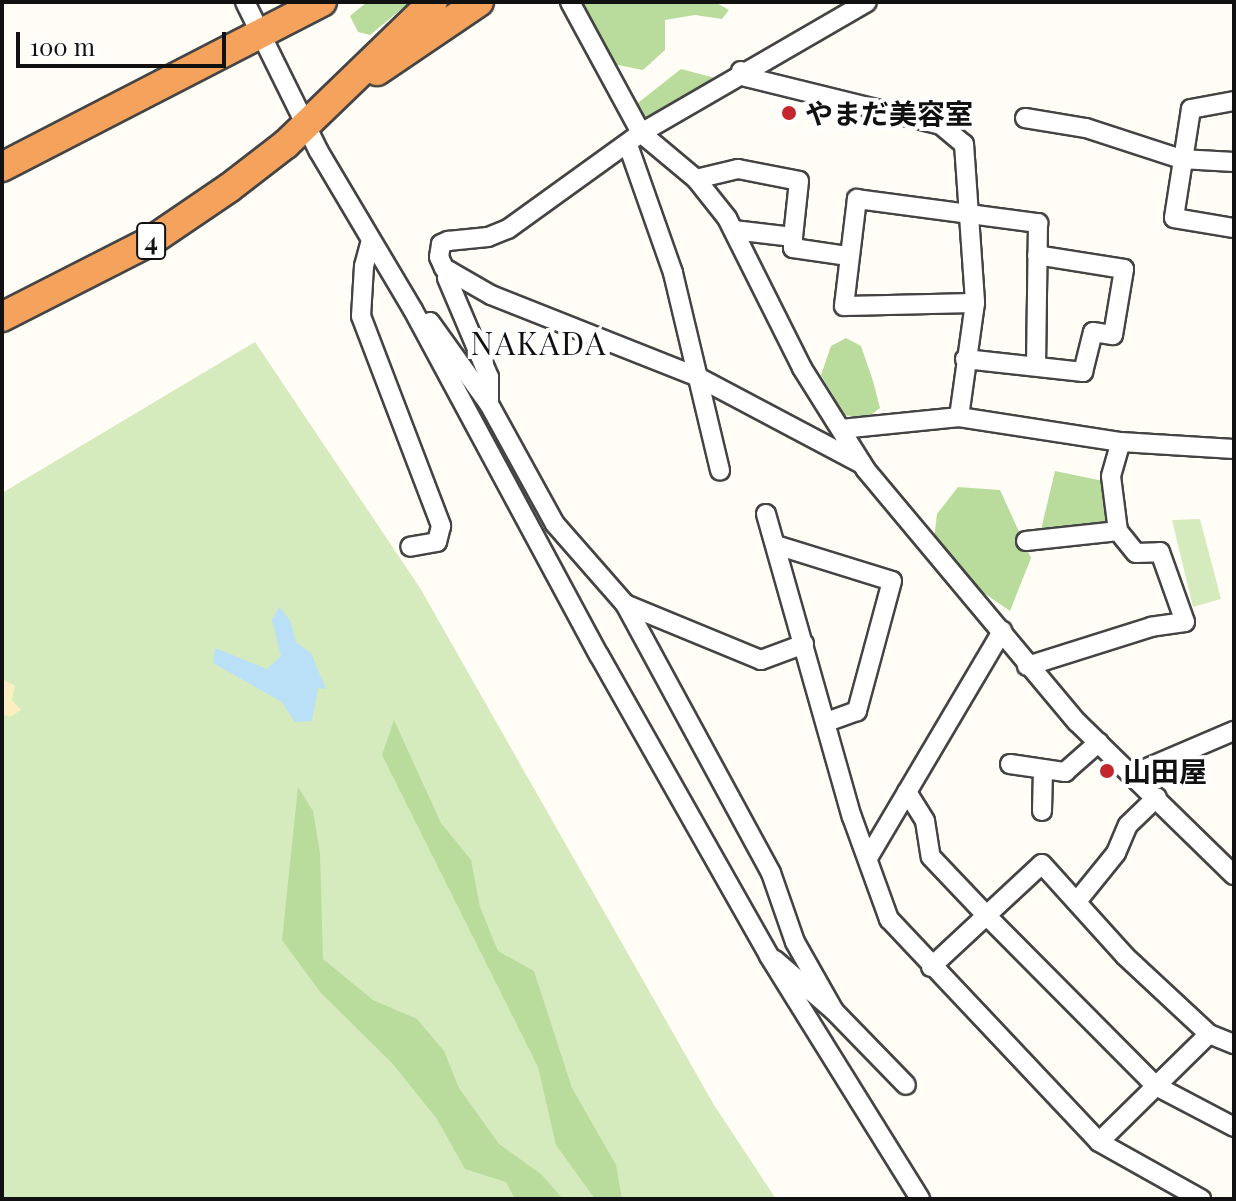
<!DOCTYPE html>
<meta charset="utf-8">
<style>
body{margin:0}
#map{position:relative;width:1236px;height:1201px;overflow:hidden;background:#fffdf5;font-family:"Playfair Display","Noto Sans JP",serif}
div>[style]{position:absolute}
.green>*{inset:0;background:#d5ebbd}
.forest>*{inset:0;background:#b9dc9c}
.sand>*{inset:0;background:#fbeec1}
.water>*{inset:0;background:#b9e0f7}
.roads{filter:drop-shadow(2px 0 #444) drop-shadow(-2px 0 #444) drop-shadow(0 2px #444) drop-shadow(0 -2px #444)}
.minor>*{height:18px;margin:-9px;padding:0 9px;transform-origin:9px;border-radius:9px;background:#fff}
.highway>*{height:28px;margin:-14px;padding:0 14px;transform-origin:14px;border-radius:14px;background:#f5a25d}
.dots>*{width:22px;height:22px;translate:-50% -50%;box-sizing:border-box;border:4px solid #fff;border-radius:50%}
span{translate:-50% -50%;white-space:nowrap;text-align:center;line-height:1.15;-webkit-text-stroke:8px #fff;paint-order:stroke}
.shield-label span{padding:2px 6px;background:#fff;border:2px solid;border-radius:6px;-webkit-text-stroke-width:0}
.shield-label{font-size:26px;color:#111;font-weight:700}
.poi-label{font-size:28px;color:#111;font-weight:700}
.left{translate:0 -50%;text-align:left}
.quarter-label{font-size:32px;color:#111;letter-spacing:2px}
.frame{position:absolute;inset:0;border:4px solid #111;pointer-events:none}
.scale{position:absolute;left:16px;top:32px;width:210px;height:36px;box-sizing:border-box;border:4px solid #111;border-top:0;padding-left:10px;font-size:24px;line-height:28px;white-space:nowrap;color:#111;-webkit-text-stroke:6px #fff;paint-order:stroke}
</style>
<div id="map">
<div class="green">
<div style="clip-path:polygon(255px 342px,420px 588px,714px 1105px,776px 1199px,2px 1199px,2px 493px)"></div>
<div style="clip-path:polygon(1200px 519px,1221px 599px,1193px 607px,1172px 520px)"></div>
</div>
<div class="forest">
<div style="clip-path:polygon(367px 2px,410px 2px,370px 35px,358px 32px,350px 16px)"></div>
<div style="clip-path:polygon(578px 2px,715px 2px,729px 10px,722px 19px,695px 15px,665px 20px,665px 50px,643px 70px,613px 64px)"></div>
<div style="clip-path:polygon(681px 69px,719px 79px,646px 121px,634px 106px)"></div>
<div style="clip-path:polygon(846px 338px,861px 346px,873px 381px,880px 408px,868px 417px,837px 415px,834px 397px,821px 375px,831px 346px)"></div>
<div style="clip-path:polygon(1055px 471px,1108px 482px,1112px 528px,1040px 534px)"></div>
<div style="clip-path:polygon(958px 487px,1000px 490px,1031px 558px,1010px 611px,971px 584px,934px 539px,937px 514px)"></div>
<div style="clip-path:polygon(394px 720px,441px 823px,471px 860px,480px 907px,498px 951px,534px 971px,572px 1088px,616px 1165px,622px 1199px,595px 1199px,556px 1145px,538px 1067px,382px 755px)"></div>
<div style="clip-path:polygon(298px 787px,313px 811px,320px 853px,323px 959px,373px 1000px,417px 1019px,444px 1051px,459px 1088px,499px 1144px,541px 1174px,563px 1199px,515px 1199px,506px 1182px,465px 1169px,437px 1119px,392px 1063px,321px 993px,282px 940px)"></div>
</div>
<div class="sand">
<div style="clip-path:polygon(2px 679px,15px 686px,12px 700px,21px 710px,10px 717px,2px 714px)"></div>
</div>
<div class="water">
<div style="clip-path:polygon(279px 607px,290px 620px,296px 642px,311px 653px,326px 689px,318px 688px,312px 721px,295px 722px,282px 702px,213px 663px,215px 648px,267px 669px,281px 656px,272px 620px)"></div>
</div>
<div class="roads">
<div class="minor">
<div style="left:245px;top:2px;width:165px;rotate:63.7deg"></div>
<div style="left:318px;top:150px;width:186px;rotate:59.3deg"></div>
<div style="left:413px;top:310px;width:392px;rotate:61.7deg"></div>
<div style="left:599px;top:655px;width:346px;rotate:60.5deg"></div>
<div style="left:769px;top:956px;width:286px;rotate:58.1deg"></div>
<div style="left:570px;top:2px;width:149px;rotate:61.5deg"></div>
<div style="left:641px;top:133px;width:72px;rotate:39.9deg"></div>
<div style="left:696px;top:179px;width:50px;rotate:51.5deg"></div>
<div style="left:727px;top:218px;width:168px;rotate:63.4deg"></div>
<div style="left:802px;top:368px;width:120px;rotate:57.9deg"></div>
<div style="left:866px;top:470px;width:329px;rotate:50.1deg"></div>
<div style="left:1077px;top:722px;width:219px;rotate:44.3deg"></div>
<div style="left:741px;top:71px;width:8px;rotate:50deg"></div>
<div style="left:746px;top:77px;width:201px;rotate:13.8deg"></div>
<div style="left:941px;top:125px;width:30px;rotate:40deg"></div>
<div style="left:964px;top:144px;width:159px;rotate:86deg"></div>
<div style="left:975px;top:303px;width:115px;rotate:98deg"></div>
<div style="left:1234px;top:101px;width:44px;rotate:169.5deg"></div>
<div style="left:1191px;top:109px;width:110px;rotate:98.9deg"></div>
<div style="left:1174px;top:218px;width:61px;rotate:9.5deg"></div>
<div style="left:1025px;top:118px;width:62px;rotate:9.3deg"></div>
<div style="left:1086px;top:128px;width:100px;rotate:18.1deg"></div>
<div style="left:1181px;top:159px;width:53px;rotate:3.2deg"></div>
<div style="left:628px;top:145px;width:136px;rotate:70.6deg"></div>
<div style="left:673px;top:273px;width:203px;rotate:76.6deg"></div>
<div style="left:696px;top:179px;width:43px;rotate:-13.4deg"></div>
<div style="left:738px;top:169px;width:62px;rotate:11.1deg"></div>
<div style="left:799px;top:181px;width:56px;rotate:96.1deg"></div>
<div style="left:793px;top:237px;width:60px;rotate:-173.3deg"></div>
<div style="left:793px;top:237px;width:11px;rotate:90deg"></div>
<div style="left:793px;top:248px;width:56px;rotate:8.3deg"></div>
<div style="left:371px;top:240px;width:27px;rotate:105deg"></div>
<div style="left:364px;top:266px;width:50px;rotate:93.4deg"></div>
<div style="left:361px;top:316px;width:225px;rotate:69.1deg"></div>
<div style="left:441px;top:526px;width:16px;rotate:104deg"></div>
<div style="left:437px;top:542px;width:27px;rotate:170deg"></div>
<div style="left:449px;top:271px;width:7px;rotate:106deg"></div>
<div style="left:447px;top:278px;width:108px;rotate:67deg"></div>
<div style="left:489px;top:377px;width:27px;rotate:90deg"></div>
<div style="left:975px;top:303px;width:131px;rotate:178.7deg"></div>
<div style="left:844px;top:306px;width:108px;rotate:-83.1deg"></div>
<div style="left:857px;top:199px;width:183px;rotate:7.6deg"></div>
<div style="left:1038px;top:223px;width:143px;rotate:90.8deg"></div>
<div style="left:430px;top:322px;width:101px;rotate:54.3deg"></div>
<div style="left:489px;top:404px;width:137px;rotate:61.2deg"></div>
<div style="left:555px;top:524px;width:106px;rotate:48.8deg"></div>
<div style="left:625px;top:604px;width:306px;rotate:61.5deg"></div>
<div style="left:771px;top:873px;width:73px;rotate:70.8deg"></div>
<div style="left:795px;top:942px;width:79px;rotate:60.5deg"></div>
<div style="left:965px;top:359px;width:119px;rotate:6.3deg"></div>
<div style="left:1083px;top:372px;width:41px;rotate:-76deg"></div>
<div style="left:1093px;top:332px;width:20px;rotate:9deg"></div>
<div style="left:1113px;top:335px;width:67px;rotate:-80.5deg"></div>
<div style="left:1124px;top:269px;width:88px;rotate:-170.9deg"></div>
<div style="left:841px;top:429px;width:119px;rotate:-5.8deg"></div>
<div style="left:959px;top:417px;width:164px;rotate:8.8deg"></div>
<div style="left:1121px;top:442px;width:113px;rotate:3.5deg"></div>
<div style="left:862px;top:464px;width:186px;rotate:-152.1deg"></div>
<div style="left:698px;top:377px;width:223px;rotate:-158.4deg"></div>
<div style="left:491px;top:295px;width:54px;rotate:-150.1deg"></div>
<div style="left:444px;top:268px;width:12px;rotate:-114deg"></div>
<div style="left:439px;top:257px;width:13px;rotate:-81deg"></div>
<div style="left:441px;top:244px;width:8px;rotate:-23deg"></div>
<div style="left:448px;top:241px;width:40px;rotate:-5.7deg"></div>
<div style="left:488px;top:237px;width:22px;rotate:-22deg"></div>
<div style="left:508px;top:229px;width:164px;rotate:-35.8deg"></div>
<div style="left:641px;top:133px;width:261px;rotate:-30.1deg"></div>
<div style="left:766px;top:514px;width:315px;rotate:74.2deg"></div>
<div style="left:852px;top:817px;width:109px;rotate:70.1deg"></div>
<div style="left:889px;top:919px;width:306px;rotate:46.7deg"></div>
<div style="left:1099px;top:1142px;width:117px;rotate:29.2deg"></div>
<div style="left:1118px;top:531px;width:55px;rotate:-97.3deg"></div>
<div style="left:1111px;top:476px;width:35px;rotate:-74deg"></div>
<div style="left:1026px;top:541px;width:93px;rotate:-6.2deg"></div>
<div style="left:1118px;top:531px;width:28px;rotate:51deg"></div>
<div style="left:1136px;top:553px;width:24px;rotate:-2deg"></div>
<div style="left:1160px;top:552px;width:74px;rotate:70.3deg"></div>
<div style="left:1185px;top:622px;width:34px;rotate:172deg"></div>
<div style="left:1151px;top:627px;width:130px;rotate:162.5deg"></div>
<div style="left:776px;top:545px;width:121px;rotate:17.2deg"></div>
<div style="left:892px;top:581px;width:135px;rotate:105.1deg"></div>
<div style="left:857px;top:711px;width:33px;rotate:160deg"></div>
<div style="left:625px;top:604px;width:147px;rotate:22.4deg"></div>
<div style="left:761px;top:660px;width:46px;rotate:-20.4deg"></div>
<div style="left:1010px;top:764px;width:56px;rotate:8.3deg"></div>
<div style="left:1065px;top:772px;width:45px;rotate:-41.4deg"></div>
<div style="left:1133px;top:774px;width:110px;rotate:-23.1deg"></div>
<div style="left:907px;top:792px;width:34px;rotate:58deg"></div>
<div style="left:925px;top:821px;width:36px;rotate:81deg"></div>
<div style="left:931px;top:857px;width:79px;rotate:46.5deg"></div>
<div style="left:985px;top:914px;width:243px;rotate:45.2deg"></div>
<div style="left:1156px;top:1086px;width:88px;rotate:27.7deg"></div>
<div style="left:1042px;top:811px;width:42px;rotate:-88.6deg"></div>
<div style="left:868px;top:858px;width:264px;rotate:-59.4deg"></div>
<div style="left:1078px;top:900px;width:60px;rotate:-51deg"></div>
<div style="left:1116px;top:853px;width:30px;rotate:-67deg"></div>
<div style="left:1128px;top:825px;width:40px;rotate:-44deg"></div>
<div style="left:775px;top:960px;width:78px;rotate:40.8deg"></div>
<div style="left:834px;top:1011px;width:103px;rotate:45.8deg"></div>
<div style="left:931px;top:967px;width:151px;rotate:-42.9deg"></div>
<div style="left:1042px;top:864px;width:124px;rotate:47.9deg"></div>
<div style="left:1125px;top:956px;width:115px;rotate:42.9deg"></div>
<div style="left:1209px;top:1034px;width:27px;rotate:22deg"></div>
<div style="left:1099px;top:1142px;width:154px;rotate:-44.5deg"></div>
</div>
<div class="highway">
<div style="left:377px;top:71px;width:123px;rotate:-34.1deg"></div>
<div style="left:2px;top:167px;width:360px;rotate:-27.3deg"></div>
<div style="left:2px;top:317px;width:167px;rotate:-27deg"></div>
<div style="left:151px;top:241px;width:94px;rotate:-34.2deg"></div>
<div style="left:229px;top:188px;width:72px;rotate:-37.7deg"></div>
<div style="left:286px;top:144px;width:204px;rotate:-44deg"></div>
</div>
</div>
<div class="dots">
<div style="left:789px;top:113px;background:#c4262e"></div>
<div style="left:1107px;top:771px;background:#c4262e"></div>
</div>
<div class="shield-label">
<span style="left:151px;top:241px">4</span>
</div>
<div class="poi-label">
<span class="left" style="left:805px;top:113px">やまだ美容室</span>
<span class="left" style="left:1123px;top:771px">山田屋</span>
</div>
<div class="quarter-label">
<span style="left:539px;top:342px">NAKADA</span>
</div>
<div class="frame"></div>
<div class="scale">100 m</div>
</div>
